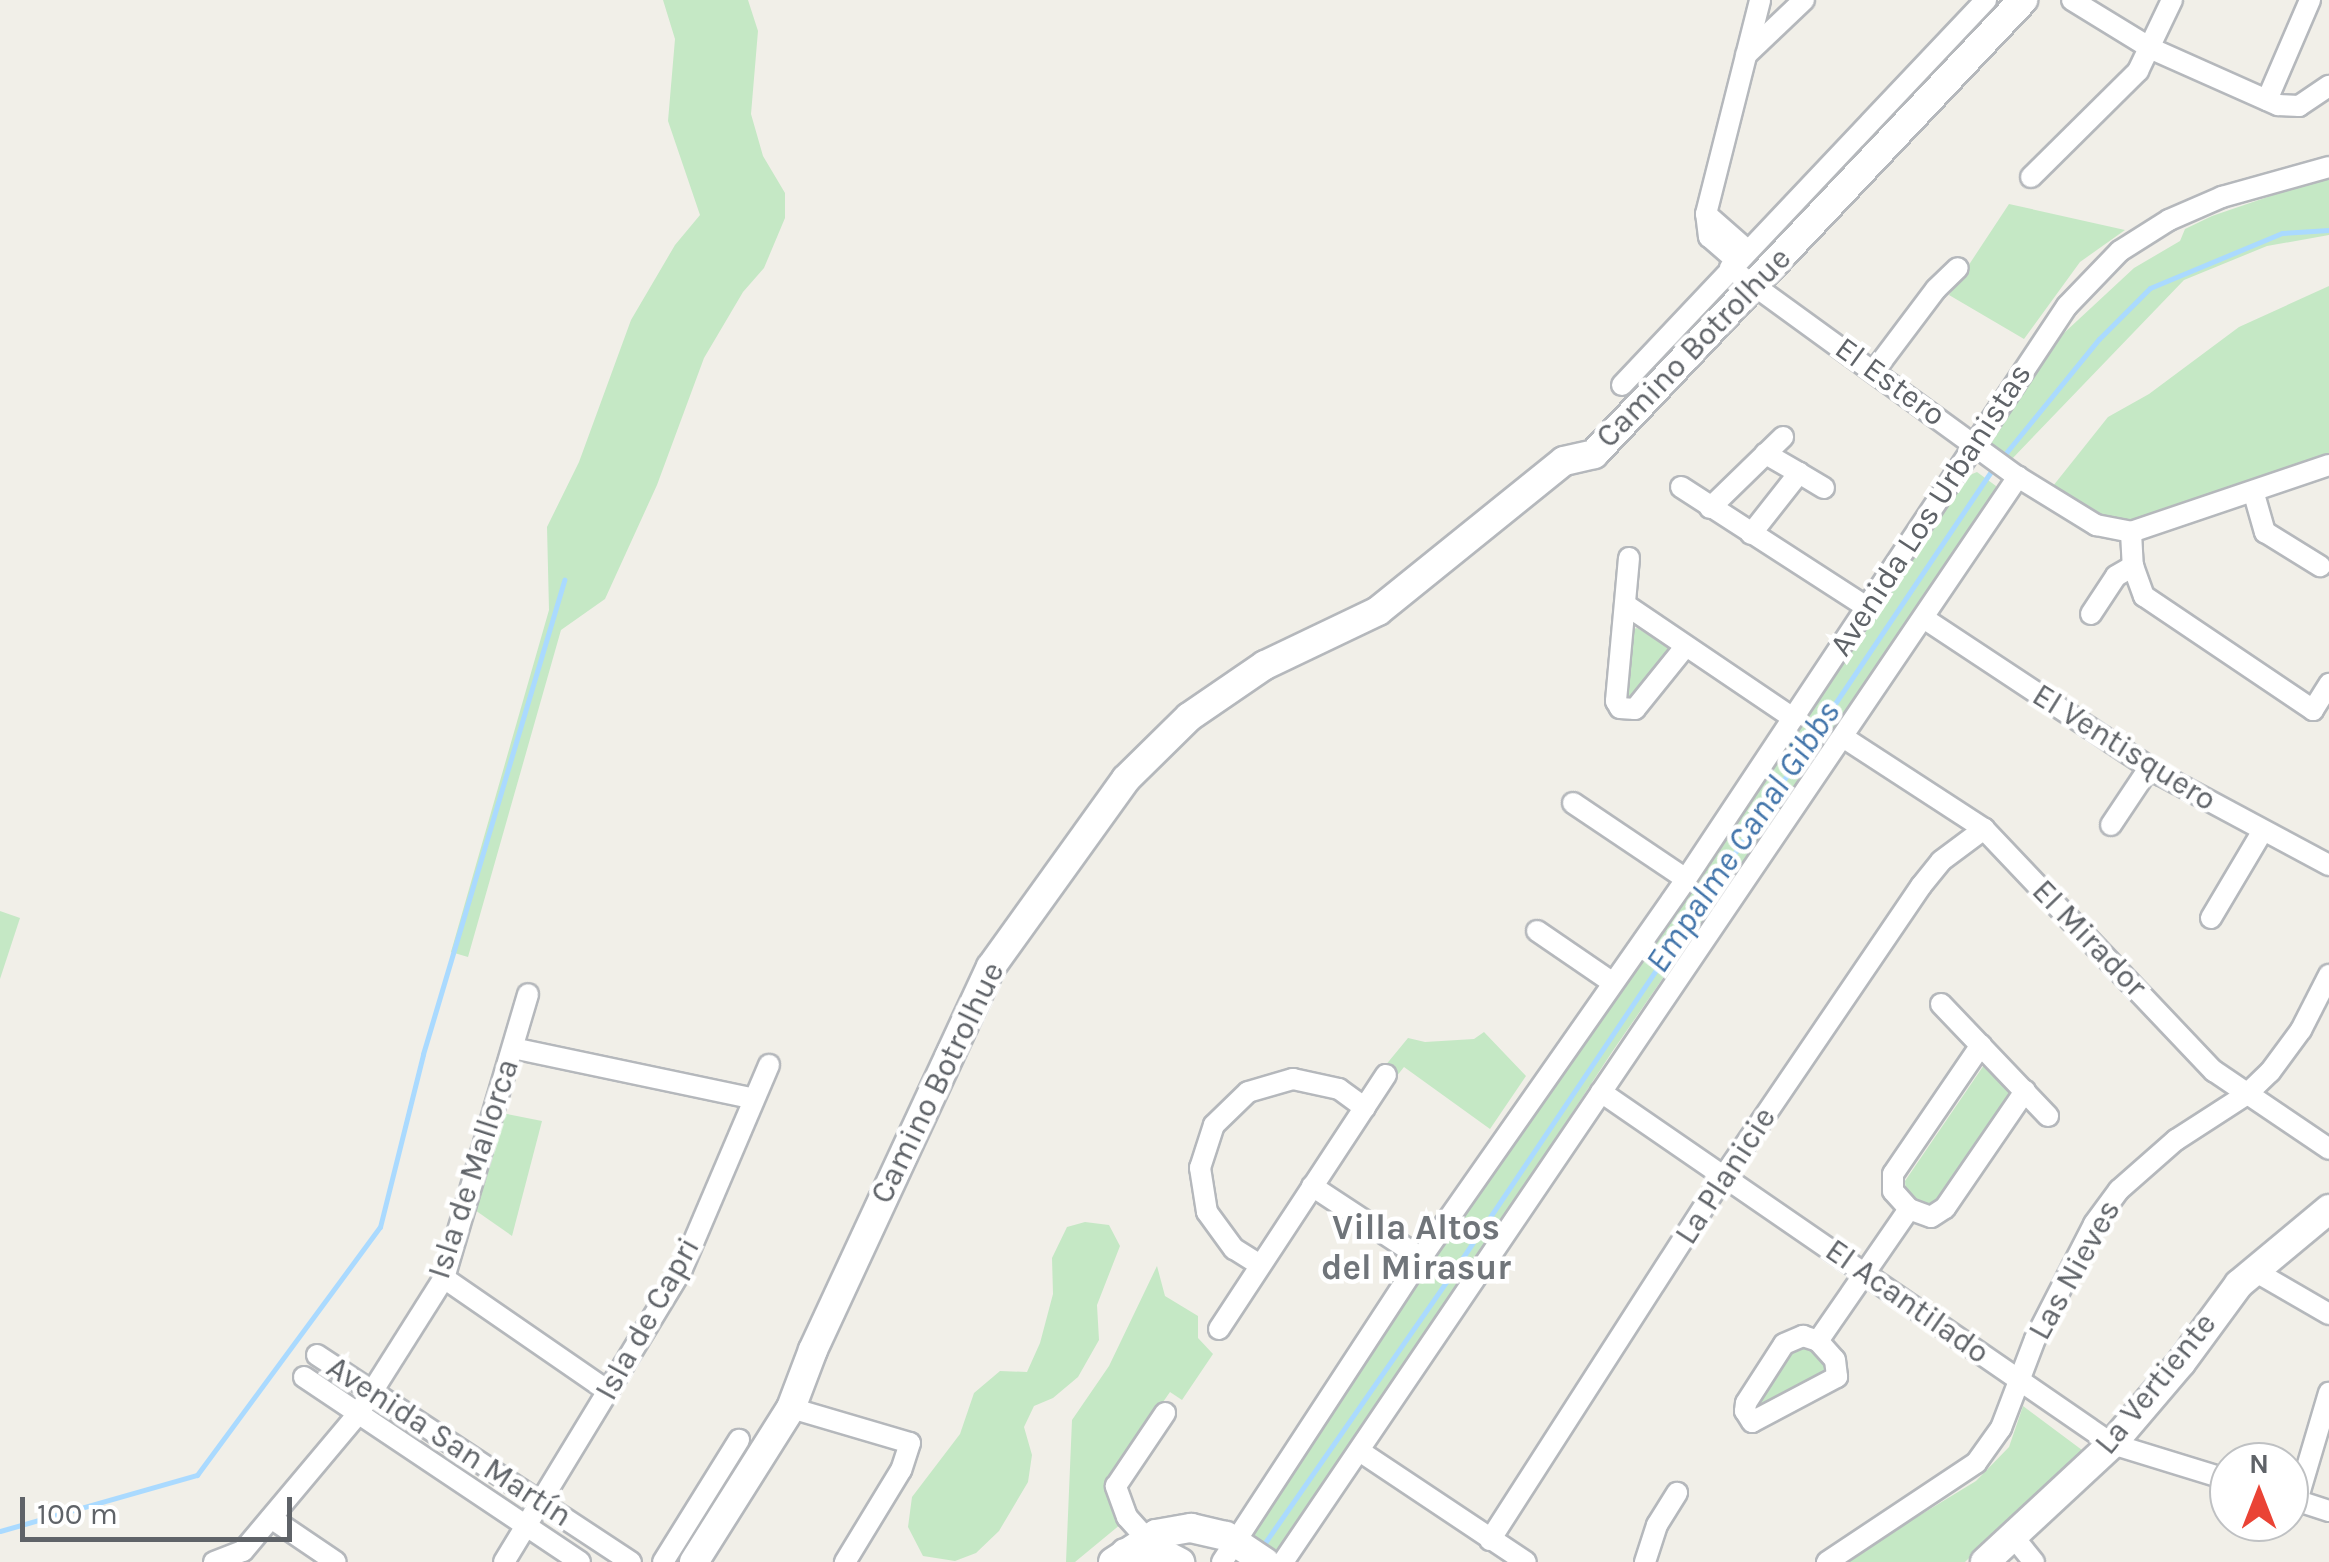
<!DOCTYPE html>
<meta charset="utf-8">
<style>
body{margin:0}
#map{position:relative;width:2329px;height:1562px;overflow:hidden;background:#f1efe8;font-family:Karla,sans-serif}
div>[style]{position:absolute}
.green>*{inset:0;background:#c5e8c5}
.stream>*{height:5px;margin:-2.5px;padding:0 2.5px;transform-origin:2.5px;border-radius:2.5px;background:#aadaff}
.roads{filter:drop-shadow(2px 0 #b5b8bc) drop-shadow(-2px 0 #b5b8bc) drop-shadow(0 2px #b5b8bc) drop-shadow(0 -2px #b5b8bc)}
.street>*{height:20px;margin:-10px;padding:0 10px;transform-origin:10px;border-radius:10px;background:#fff}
.secondary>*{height:28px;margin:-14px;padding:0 14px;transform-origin:14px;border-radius:14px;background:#fff}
span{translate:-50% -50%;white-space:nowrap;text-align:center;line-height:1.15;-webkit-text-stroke:9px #fff;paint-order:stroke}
.street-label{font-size:32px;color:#5f6368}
.water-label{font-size:35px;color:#4174aa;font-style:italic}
.neighbourhood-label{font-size:35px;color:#70757a;font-weight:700}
.north{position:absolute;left:2209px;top:1442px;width:100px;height:100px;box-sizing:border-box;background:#fff;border:2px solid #bfc1c3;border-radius:50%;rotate:0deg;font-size:28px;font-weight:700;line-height:40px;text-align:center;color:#5f6368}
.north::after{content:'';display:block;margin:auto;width:35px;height:45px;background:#ea4335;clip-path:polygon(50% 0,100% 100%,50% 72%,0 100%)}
.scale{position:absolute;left:20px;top:1497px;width:272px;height:45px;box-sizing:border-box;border:5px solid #5f6368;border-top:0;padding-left:12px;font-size:30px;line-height:35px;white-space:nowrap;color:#5f6368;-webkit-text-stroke:8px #fff;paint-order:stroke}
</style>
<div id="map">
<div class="green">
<div style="clip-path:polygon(663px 0,748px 0,758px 31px,751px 114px,763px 156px,785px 193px,785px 218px,764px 268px,743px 292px,704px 358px,657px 485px,605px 599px,561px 630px,468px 957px,451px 952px,549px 610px,547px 527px,579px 462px,631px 320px,675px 245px,700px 215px,668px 121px,675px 39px)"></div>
<div style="clip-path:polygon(2329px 176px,2329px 235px,2267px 246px,2184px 280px,2010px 461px,1989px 451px,1992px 437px,2064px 333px,2134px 268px,2180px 241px,2185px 229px,2212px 216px)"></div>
<div style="clip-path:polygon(2009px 204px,2125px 230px,2080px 262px,2024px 339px,1949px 295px)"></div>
<div style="clip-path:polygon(2329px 286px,2329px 453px,2129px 524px,2104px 519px,2053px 486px,2108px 417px,2149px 394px,2239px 327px)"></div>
<div style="clip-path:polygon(1977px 472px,1996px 486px,1995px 497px,1612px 1052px,1359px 1438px,1272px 1558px,1249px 1543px,1251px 1532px,1571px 1057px,1965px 477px)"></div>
<div style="clip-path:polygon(1637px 628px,1669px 647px,1625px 708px,1626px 631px)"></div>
<div style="clip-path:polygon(0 911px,20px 918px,0 979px)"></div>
<div style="clip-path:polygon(1484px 1032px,1526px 1076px,1490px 1129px,1404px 1067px,1392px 1082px,1380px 1072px,1408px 1038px,1425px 1042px,1474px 1039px)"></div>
<div style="clip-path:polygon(1984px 1065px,2015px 1090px,1939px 1201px,1922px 1206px,1906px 1193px,1905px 1181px)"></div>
<div style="clip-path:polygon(497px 1112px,542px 1121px,512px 1236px,472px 1208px)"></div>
<div style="clip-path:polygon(1085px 1222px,1109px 1225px,1120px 1246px,1097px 1305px,1099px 1340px,1078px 1377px,1053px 1398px,1034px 1406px,1024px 1427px,1032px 1455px,1028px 1482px,999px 1531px,976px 1553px,955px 1561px,923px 1556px,908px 1527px,912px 1497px,960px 1434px,974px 1393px,1000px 1371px,1027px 1372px,1040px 1343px,1053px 1294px,1052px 1258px,1067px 1227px)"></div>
<div style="clip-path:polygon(1157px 1266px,1165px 1296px,1198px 1316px,1198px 1338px,1213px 1354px,1182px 1400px,1170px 1392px,1108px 1481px,1121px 1524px,1075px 1562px,1066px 1562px,1072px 1420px,1109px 1366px)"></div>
<div style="clip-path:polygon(1805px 1345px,1826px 1361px,1827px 1376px,1765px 1412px,1755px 1409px,1790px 1349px)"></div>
<div style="clip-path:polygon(2023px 1406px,2082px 1450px,1965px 1562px,1843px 1562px,1976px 1481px,2009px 1447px)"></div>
</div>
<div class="stream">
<div style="left:2001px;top:459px;width:155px;rotate:-50.8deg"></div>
<div style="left:2099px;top:339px;width:72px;rotate:-45deg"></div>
<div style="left:2150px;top:288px;width:143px;rotate:-22.6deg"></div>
<div style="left:2282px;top:233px;width:47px;rotate:-3.7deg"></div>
<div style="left:0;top:1531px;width:205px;rotate:-15.9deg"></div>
<div style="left:197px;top:1475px;width:308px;rotate:-53.6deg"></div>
<div style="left:380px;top:1227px;width:178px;rotate:-76deg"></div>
<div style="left:423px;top:1054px;width:495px;rotate:-73.4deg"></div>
<div style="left:1262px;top:1547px;width:324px;rotate:-55.2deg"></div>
<div style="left:1447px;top:1281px;width:981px;rotate:-56.1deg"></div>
</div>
<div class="roads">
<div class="street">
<div style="left:2072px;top:0;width:94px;rotate:31.5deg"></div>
<div style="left:2152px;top:49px;width:138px;rotate:24deg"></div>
<div style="left:2278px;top:105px;width:21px;rotate:3deg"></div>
<div style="left:2299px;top:106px;width:36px;rotate:-34deg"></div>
<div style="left:1746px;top:55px;width:80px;rotate:-43.5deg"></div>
<div style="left:2267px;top:100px;width:109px;rotate:-66.7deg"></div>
<div style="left:2031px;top:177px;width:151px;rotate:-44.7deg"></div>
<div style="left:2138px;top:71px;width:79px;rotate:-64.4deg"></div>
<div style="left:1706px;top:214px;width:55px;rotate:41.3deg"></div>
<div style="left:1737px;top:261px;width:37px;rotate:-139deg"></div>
<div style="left:1709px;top:237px;width:23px;rotate:-97deg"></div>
<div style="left:1706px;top:214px;width:221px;rotate:-75.8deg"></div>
<div style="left:1730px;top:268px;width:356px;rotate:36deg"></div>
<div style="left:2018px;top:477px;width:92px;rotate:31.6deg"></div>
<div style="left:2096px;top:525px;width:36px;rotate:11deg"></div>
<div style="left:2131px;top:532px;width:209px;rotate:-18.7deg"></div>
<div style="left:1875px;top:370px;width:101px;rotate:-53deg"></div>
<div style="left:1936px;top:289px;width:30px;rotate:-44deg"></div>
<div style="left:1622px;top:385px;width:530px;rotate:-46.61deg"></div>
<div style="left:1799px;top:473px;width:29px;rotate:31deg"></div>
<div style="left:1681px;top:487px;width:223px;rotate:32.9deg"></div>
<div style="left:2254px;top:494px;width:40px;rotate:74deg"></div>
<div style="left:2265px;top:532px;width:65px;rotate:31.7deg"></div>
<div style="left:1710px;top:508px;width:102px;rotate:-44.2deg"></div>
<div style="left:2131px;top:532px;width:34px;rotate:87deg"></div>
<div style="left:2133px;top:566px;width:32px;rotate:70deg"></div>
<div style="left:2144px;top:596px;width:204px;rotate:34deg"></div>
<div style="left:2313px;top:710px;width:31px;rotate:-58deg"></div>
<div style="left:1751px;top:534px;width:78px;rotate:-51.8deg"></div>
<div style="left:1799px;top:473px;width:39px;rotate:-150deg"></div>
<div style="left:1629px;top:558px;width:144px;rotate:95.2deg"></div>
<div style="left:1616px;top:701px;width:8px;rotate:60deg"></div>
<div style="left:1620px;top:708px;width:15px;rotate:4deg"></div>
<div style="left:1635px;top:709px;width:80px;rotate:-51.1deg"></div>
<div style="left:1626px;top:605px;width:202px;rotate:34.1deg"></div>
<div style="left:2091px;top:614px;width:45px;rotate:-56.7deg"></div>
<div style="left:2116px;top:576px;width:20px;rotate:-30deg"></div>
<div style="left:1925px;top:619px;width:283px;rotate:33.5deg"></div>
<div style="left:2161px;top:775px;width:191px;rotate:28.2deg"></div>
<div style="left:1843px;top:737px;width:168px;rotate:33.1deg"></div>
<div style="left:1984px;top:829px;width:334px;rotate:46.5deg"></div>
<div style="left:2214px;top:1071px;width:139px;rotate:34.1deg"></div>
<div style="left:1573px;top:803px;width:136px;rotate:33.9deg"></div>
<div style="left:2111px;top:825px;width:69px;rotate:-56.3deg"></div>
<div style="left:2211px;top:918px;width:100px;rotate:-59.3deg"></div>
<div style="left:1537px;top:931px;width:88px;rotate:34.4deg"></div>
<div style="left:1941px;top:1004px;width:155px;rotate:46.3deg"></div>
<div style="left:1981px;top:1045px;width:156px;rotate:124.3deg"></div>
<div style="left:1893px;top:1174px;width:17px;rotate:90deg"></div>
<div style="left:1893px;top:1191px;width:24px;rotate:48deg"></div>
<div style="left:1909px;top:1209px;width:23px;rotate:20deg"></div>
<div style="left:1931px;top:1217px;width:17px;rotate:-33deg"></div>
<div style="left:1945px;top:1208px;width:142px;rotate:-55.6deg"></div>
<div style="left:513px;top:1048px;width:246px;rotate:11.9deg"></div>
<div style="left:1601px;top:1092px;width:621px;rotate:34.56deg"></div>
<div style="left:2112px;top:1444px;width:122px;rotate:17.1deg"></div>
<div style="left:1312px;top:1186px;width:131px;rotate:33.4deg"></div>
<div style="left:1260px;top:1265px;width:31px;rotate:-148deg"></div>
<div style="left:1234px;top:1249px;width:46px;rotate:-126.1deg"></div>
<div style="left:1207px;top:1212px;width:45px;rotate:-99deg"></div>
<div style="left:1200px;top:1168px;width:45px;rotate:-72deg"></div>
<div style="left:1214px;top:1125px;width:47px;rotate:-44.1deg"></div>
<div style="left:1248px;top:1092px;width:47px;rotate:-16.1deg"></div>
<div style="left:1293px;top:1079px;width:47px;rotate:12.3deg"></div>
<div style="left:1339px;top:1089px;width:32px;rotate:36deg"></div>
<div style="left:2253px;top:1270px;width:88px;rotate:30.1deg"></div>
<div style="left:444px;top:1278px;width:199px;rotate:34.6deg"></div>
<div style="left:1219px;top:1329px;width:304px;rotate:-56.7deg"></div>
<div style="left:1818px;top:1341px;width:25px;rotate:48deg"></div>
<div style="left:1835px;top:1360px;width:17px;rotate:83deg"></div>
<div style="left:1837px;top:1377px;width:96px;rotate:152.1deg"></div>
<div style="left:1752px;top:1422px;width:13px;rotate:-122deg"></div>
<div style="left:1745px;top:1411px;width:8px;rotate:-83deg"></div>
<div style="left:1746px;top:1403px;width:70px;rotate:-57.2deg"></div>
<div style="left:1784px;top:1344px;width:21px;rotate:-23deg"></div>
<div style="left:1803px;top:1336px;width:16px;rotate:18deg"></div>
<div style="left:1818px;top:1341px;width:160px;rotate:-55.4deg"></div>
<div style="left:317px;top:1355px;width:376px;rotate:33.4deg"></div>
<div style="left:304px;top:1377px;width:332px;rotate:33.8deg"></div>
<div style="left:791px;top:1408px;width:124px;rotate:16.4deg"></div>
<div style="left:910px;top:1443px;width:28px;rotate:108deg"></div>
<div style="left:901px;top:1470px;width:108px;rotate:121.3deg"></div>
<div style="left:1361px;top:1452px;width:198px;rotate:33.7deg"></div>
<div style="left:2289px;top:1498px;width:42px;rotate:18deg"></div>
<div style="left:2297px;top:1501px;width:113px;rotate:-73.5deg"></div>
<div style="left:271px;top:1518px;width:78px;rotate:34.1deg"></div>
<div style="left:2012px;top:1535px;width:35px;rotate:51deg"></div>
<div style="left:1146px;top:1538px;width:28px;rotate:-132deg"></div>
<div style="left:1127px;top:1517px;width:33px;rotate:-110deg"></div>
<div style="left:1116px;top:1486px;width:88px;rotate:-56.1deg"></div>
<div style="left:1490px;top:1540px;width:433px;rotate:-57.3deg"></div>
<div style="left:1724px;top:1176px;width:351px;rotate:-55.8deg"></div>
<div style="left:1921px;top:886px;width:32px;rotate:-51deg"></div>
<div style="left:1941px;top:861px;width:54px;rotate:-36.7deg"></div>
<div style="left:214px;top:1562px;width:31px;rotate:-21deg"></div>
<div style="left:243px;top:1551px;width:179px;rotate:-50deg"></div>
<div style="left:358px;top:1414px;width:161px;rotate:-57.7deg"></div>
<div style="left:444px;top:1278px;width:296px;rotate:-73.5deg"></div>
<div style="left:504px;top:1562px;width:343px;rotate:-58.7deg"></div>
<div style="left:682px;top:1269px;width:222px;rotate:-66.9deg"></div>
<div style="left:663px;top:1562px;width:144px;rotate:-58.1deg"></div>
<div style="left:1222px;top:1562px;width:363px;rotate:-56.8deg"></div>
<div style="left:1421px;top:1258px;width:462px;rotate:-55deg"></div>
<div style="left:1686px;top:879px;width:688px;rotate:-56.38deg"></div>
<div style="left:2067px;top:306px;width:76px;rotate:-46.1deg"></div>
<div style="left:2120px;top:251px;width:58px;rotate:-32.3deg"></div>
<div style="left:2169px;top:220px;width:58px;rotate:-23.5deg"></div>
<div style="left:2222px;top:197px;width:111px;rotate:-15.7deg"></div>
<div style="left:1283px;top:1562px;width:1311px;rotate:-55.89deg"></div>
<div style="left:1645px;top:1562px;width:39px;rotate:-72deg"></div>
<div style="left:1657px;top:1525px;width:38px;rotate:-58deg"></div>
<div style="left:1827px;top:1562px;width:179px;rotate:-33.6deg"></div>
<div style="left:1976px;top:1463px;width:43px;rotate:-54.5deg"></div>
<div style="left:2001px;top:1428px;width:95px;rotate:-69.1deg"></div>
<div style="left:2035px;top:1339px;width:129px;rotate:-62.8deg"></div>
<div style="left:2094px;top:1224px;width:42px;rotate:-53.7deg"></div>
<div style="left:2119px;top:1190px;width:76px;rotate:-41.3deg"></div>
<div style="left:2176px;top:1140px;width:85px;rotate:-32.9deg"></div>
<div style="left:2247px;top:1094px;width:32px;rotate:-44deg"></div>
<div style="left:2270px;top:1072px;width:52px;rotate:-53.6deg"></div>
<div style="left:2301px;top:1030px;width:62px;rotate:-63deg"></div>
</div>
<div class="secondary">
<div style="left:1125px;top:1553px;width:33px;rotate:-3deg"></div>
<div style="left:1158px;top:1551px;width:25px;rotate:27deg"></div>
<div style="left:694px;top:1562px;width:182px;rotate:-57.8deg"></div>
<div style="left:791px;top:1408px;width:62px;rotate:-69.2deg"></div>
<div style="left:813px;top:1350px;width:422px;rotate:-65.1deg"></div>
<div style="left:991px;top:967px;width:231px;rotate:-54.3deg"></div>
<div style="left:1126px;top:779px;width:88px;rotate:-44.5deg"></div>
<div style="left:1189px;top:717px;width:92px;rotate:-34.4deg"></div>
<div style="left:1265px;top:665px;width:125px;rotate:-25.5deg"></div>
<div style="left:1378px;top:611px;width:239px;rotate:-38.9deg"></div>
<div style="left:1564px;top:461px;width:31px;rotate:-13deg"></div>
<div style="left:1594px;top:454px;width:625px;rotate:-46.62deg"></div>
<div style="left:1113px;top:1562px;width:51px;rotate:-33.1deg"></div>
<div style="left:1156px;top:1534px;width:36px;rotate:-10deg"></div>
<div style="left:1191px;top:1528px;width:36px;rotate:13deg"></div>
<div style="left:1226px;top:1536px;width:47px;rotate:33.7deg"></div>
<div style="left:1985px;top:1562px;width:173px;rotate:-42.9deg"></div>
<div style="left:2112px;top:1444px;width:106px;rotate:-49.6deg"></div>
<div style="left:2181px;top:1363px;width:98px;rotate:-53.7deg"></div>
<div style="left:2239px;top:1284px;width:117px;rotate:-39.8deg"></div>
</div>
</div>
<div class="street-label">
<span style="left:1694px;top:348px;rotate:-46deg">Camino Botrolhue</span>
<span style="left:1890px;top:382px;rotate:36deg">El Estero</span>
<span style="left:1931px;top:510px;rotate:-57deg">Avenida Los Urbanistas</span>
<span style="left:2124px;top:748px;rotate:32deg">El Ventisquero</span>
<span style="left:2089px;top:939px;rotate:46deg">El Mirador</span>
<span style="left:938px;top:1083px;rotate:-64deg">Camino Botrolhue</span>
<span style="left:474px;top:1169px;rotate:-72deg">Isla de Mallorca</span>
<span style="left:1726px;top:1176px;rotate:-57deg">La Planicie</span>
<span style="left:2075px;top:1270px;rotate:-61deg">Las Nieves</span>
<span style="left:1907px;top:1302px;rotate:35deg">El Acantilado</span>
<span style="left:648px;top:1319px;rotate:-61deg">Isla de Capri</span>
<span style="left:2156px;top:1384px;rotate:-51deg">La Vertiente</span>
<span style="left:449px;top:1442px;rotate:33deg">Avenida San Martín</span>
</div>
<div class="water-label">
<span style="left:1743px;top:837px;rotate:-56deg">Empalme Canal Gibbs</span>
</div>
<div class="neighbourhood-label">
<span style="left:1416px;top:1248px">Villa Altos<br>del Mirasur</span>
</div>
<div class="north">N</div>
<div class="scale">100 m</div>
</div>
